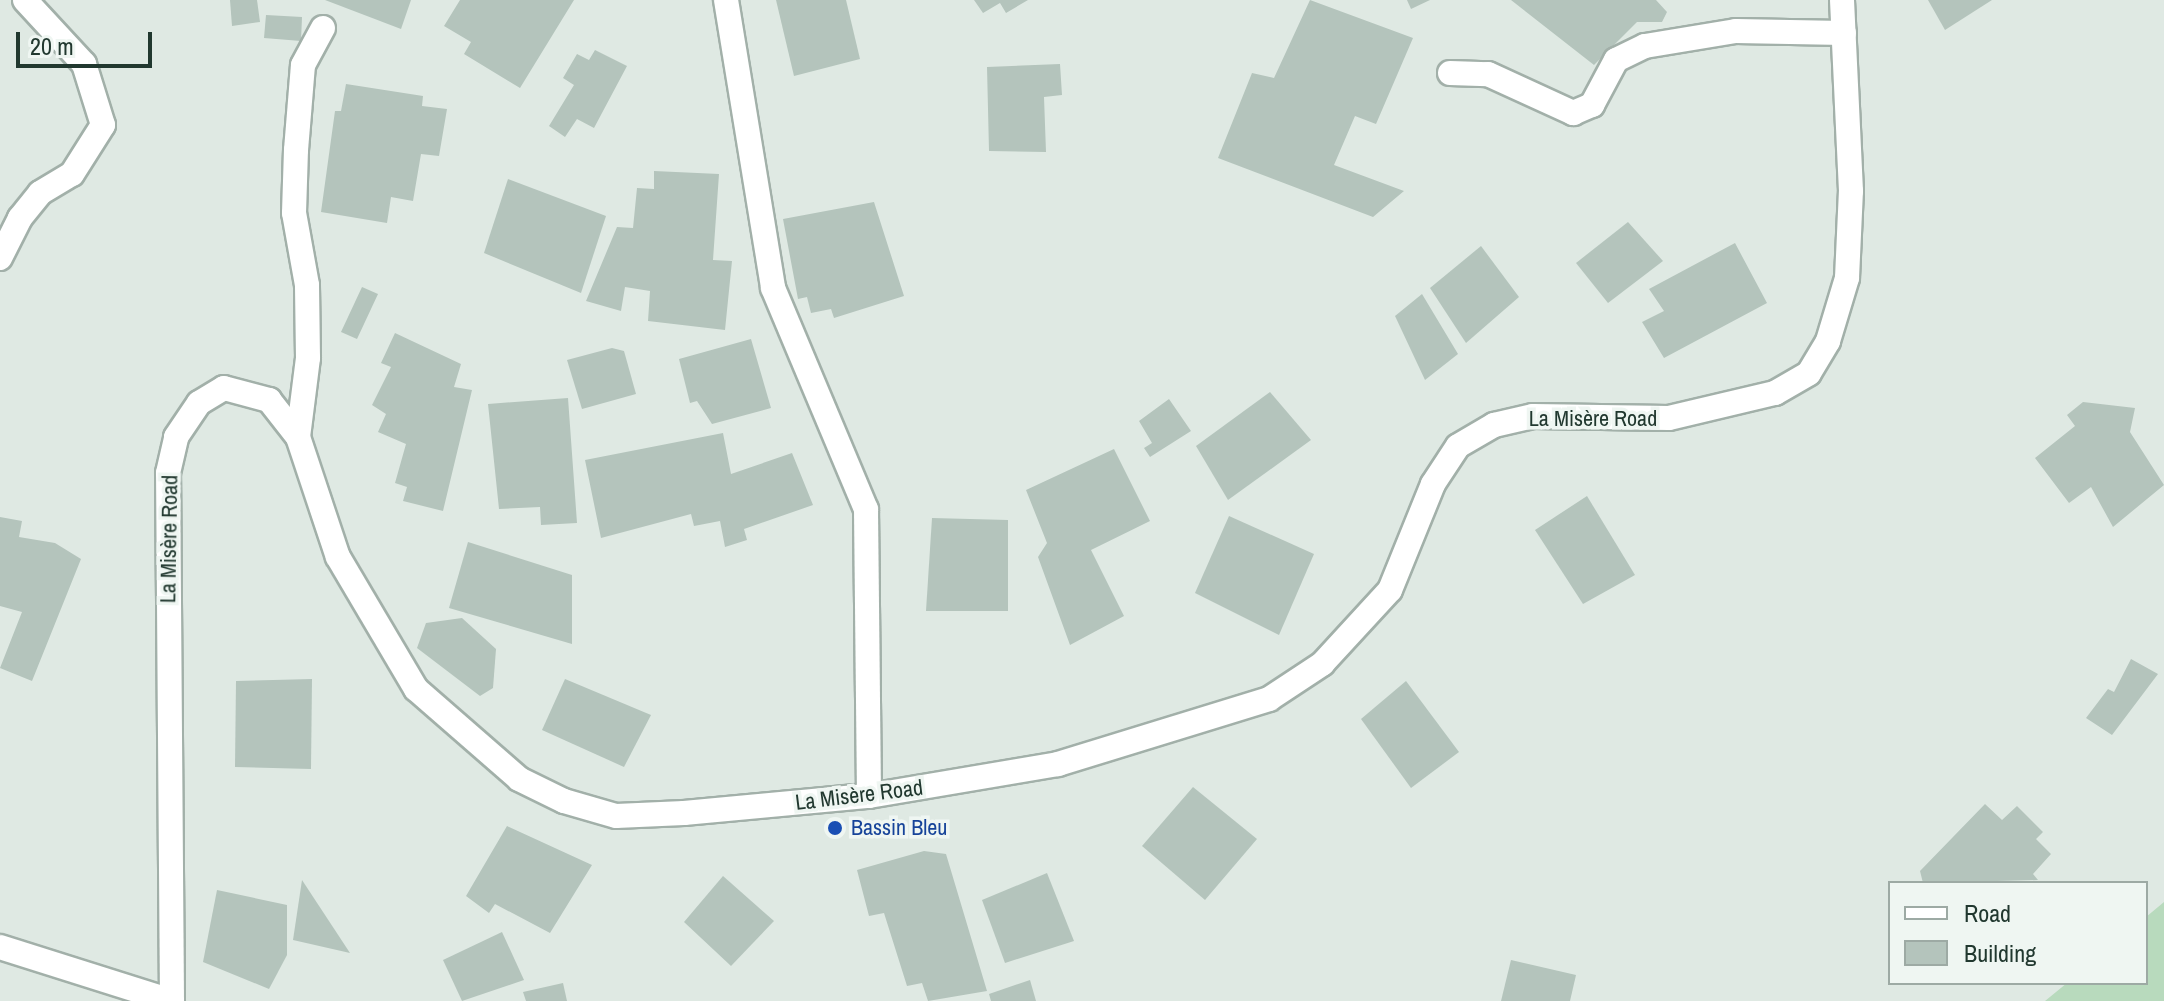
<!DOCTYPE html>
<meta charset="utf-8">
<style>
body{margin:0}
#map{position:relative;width:2164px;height:1001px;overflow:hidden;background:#dfe9e3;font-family:"Archivo Narrow",sans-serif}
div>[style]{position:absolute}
.green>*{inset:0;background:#b8dabd}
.building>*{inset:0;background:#b4c4bc}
.roads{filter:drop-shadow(2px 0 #a2b0a9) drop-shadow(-2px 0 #a2b0a9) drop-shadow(0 2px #a2b0a9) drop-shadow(0 -2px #a2b0a9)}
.minor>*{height:24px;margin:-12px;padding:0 12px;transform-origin:12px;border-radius:12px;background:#fff}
.secondary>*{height:24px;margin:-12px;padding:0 12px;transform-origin:12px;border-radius:12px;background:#fff}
.dots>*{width:22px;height:22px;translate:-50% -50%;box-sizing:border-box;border:4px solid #eff6f2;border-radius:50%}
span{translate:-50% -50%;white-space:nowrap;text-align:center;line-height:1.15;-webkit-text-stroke:7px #eff6f2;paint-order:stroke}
.street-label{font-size:22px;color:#21382f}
.transit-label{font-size:22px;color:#164399}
.left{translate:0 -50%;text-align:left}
.legend{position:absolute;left:1888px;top:881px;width:260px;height:104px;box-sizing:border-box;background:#eff6f2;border:2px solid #9daaa4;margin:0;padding:10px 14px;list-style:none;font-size:24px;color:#21382f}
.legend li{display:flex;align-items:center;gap:16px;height:40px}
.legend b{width:40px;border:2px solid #9daaa4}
.scale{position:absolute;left:16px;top:32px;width:136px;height:36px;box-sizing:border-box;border:4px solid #21382f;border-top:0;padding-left:10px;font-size:24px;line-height:28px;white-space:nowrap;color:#21382f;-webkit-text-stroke:6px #eff6f2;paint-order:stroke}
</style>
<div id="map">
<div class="green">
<div style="clip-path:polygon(2164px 902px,2164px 1001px,2045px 1001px,2067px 983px,2146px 983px,2146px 917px)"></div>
</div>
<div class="building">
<div style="clip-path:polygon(230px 0,257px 0,260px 22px,232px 26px)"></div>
<div style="clip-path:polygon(325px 0,411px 0,401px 29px)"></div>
<div style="clip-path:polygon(460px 0,574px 0,520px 88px,464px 54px,471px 42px,444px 26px)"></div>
<div style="clip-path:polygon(776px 0,846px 0,860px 59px,794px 76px)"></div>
<div style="clip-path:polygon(974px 0,1028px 0,1006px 13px,1000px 3px,983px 13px)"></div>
<div style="clip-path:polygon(1310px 0,1413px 38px,1376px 124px,1355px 116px,1334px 165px,1404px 191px,1373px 217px,1218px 158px,1252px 73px,1274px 78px)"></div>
<div style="clip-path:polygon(1407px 0,1430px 0,1411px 9px)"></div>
<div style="clip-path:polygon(1511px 0,1656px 0,1667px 12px,1662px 22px,1637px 22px,1594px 65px)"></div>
<div style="clip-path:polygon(1928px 0,1992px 0,1945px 30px)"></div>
<div style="clip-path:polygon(266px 15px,302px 17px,301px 41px,264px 38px)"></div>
<div style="clip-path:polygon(595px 50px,627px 66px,594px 128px,577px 119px,565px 137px,549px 126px,574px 85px,563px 78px,577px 54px,589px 60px)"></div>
<div style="clip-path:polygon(1060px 64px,1062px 95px,1044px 97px,1046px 152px,989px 151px,987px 67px)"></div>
<div style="clip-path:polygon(346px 84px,423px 96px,422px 106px,447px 109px,439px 156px,421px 154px,413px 201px,391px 197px,387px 223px,321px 212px,335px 111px,341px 111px)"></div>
<div style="clip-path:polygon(654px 171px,719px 174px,713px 260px,732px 261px,725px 330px,648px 321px,650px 291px,625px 287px,621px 311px,586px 301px,617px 227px,633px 228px,637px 188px,654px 189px)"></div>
<div style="clip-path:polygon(508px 179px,606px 216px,581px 293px,484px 253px)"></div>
<div style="clip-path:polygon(874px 202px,904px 296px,834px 318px,831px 309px,811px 313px,807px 297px,798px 299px,783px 219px)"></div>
<div style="clip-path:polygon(1628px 222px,1663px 261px,1608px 303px,1576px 263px)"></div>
<div style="clip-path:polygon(1735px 243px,1767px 303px,1664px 358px,1642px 322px,1664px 311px,1649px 289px)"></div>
<div style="clip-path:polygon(1481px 246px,1519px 297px,1466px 343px,1430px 288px)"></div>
<div style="clip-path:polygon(362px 287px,378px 294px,357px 339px,341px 332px)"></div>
<div style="clip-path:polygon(1422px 294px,1458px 354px,1425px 380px,1395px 316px)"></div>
<div style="clip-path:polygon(395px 333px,461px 364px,454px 387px,472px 390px,443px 511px,403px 501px,407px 487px,395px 483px,406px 444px,378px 432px,386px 414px,372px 405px,391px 367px,381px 363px)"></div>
<div style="clip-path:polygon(751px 339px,771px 408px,712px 424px,697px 401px,690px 403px,679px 359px)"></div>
<div style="clip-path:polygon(612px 348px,624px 351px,636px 394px,582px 409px,567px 360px)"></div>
<div style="clip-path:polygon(1270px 392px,1311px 440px,1228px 500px,1196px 446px)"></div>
<div style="clip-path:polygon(568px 398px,577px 523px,541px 525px,540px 507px,499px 509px,488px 404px)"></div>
<div style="clip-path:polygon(1169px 399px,1191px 431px,1150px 457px,1144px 448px,1152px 443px,1139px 421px)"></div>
<div style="clip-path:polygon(2083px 402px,2135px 408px,2130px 432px,2164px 485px,2113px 527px,2091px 487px,2069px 503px,2035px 458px,2075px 426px,2067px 415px)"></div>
<div style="clip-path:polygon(723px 433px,731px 474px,792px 453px,813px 505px,744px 529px,747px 540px,725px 547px,720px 521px,694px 526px,691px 514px,601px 538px,585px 460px)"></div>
<div style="clip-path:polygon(1114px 449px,1150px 521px,1091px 550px,1124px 616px,1070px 645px,1038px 557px,1047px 543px,1026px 490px)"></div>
<div style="clip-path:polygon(1587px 496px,1635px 575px,1583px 604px,1535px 530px)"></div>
<div style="clip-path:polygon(1229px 516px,1314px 554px,1279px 635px,1195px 593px)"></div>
<div style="clip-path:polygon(0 517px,22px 521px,19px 537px,55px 543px,81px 559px,32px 681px,0 668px,22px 612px,0 606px)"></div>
<div style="clip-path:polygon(932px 518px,1008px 520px,1008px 611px,926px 611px)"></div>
<div style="clip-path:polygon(468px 542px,572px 575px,572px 644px,449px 608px)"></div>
<div style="clip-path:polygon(462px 618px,496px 649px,493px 688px,480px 696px,417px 648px,426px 623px)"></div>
<div style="clip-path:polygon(2131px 659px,2158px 674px,2112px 735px,2086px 718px,2108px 689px,2114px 692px)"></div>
<div style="clip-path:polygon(312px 679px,311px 769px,235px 767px,236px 681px)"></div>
<div style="clip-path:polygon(565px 679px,651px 715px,624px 767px,542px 730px)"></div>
<div style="clip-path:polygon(1406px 681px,1459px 752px,1411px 788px,1361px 719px)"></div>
<div style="clip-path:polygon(1193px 787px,1257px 839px,1205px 900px,1142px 846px)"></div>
<div style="clip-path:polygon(1985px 804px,2002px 820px,2017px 806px,2043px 832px,2036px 839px,2051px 854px,2033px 874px,2038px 880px,1923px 883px,1920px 871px)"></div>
<div style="clip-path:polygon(507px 826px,592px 865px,550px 933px,495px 904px,489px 913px,466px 896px)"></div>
<div style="clip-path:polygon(924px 851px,946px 854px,987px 991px,928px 1001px,922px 983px,907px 986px,884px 913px,869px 916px,857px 870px)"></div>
<div style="clip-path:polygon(1047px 873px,1074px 941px,1005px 963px,982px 900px)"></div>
<div style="clip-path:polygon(723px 876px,774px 921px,731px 966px,684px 922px)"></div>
<div style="clip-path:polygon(302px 880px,350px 953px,293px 940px)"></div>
<div style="clip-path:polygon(217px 890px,287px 905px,287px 955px,269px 989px,203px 962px)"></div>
<div style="clip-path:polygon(502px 932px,524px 980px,462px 1001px,443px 960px)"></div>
<div style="clip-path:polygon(1511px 960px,1576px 975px,1570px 1001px,1501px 1001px)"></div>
<div style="clip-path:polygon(1030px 980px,1036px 1001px,991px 1001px,989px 994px)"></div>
<div style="clip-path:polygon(563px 983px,567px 1001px,526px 1001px,523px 992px)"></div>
</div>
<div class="roads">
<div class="minor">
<div style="left:726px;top:0;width:292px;rotate:80.7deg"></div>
<div style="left:773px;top:288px;width:240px;rotate:67.2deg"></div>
<div style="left:866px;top:509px;width:287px;rotate:89.4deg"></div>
<div style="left:1450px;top:73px;width:38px;rotate:2deg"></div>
<div style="left:1488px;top:74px;width:94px;rotate:24.6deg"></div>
<div style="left:1573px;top:113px;width:21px;rotate:-23deg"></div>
<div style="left:1592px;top:105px;width:51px;rotate:-61.9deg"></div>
<div style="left:1616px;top:60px;width:32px;rotate:-26deg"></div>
<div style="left:1645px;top:46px;width:92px;rotate:-9.4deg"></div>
<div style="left:1736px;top:31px;width:108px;rotate:1.1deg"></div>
<div style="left:0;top:258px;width:45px;rotate:-63.4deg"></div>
<div style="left:20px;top:218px;width:32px;rotate:-51deg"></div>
<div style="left:40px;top:193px;width:37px;rotate:-31deg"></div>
<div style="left:72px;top:174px;width:58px;rotate:-57.7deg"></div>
<div style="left:103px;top:125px;width:64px;rotate:-107.3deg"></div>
<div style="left:84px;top:64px;width:87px;rotate:-132.7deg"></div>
<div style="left:298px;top:437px;width:80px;rotate:-82.8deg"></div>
<div style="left:308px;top:358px;width:73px;rotate:-90.8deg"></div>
<div style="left:307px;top:285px;width:73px;rotate:-100.2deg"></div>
<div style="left:294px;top:213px;width:63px;rotate:-88.2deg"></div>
<div style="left:296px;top:150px;width:85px;rotate:-85.3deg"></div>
<div style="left:303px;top:65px;width:42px;rotate:-61.6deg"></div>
<div style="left:0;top:947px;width:179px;rotate:17.5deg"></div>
</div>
<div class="secondary">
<div style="left:172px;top:1001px;width:528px;rotate:-90.43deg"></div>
<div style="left:168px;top:473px;width:37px;rotate:-77deg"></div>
<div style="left:176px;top:437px;width:41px;rotate:-55.9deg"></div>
<div style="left:199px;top:403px;width:29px;rotate:-31deg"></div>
<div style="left:224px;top:388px;width:47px;rotate:14.9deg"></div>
<div style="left:269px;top:400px;width:47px;rotate:51.9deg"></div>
<div style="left:298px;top:437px;width:126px;rotate:71.6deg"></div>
<div style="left:338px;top:557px;width:153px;rotate:59.4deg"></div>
<div style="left:416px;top:689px;width:137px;rotate:41.1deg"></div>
<div style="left:519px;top:779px;width:50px;rotate:26.1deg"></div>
<div style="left:564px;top:801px;width:54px;rotate:16.1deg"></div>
<div style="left:616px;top:816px;width:68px;rotate:-2.5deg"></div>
<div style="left:684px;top:813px;width:186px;rotate:-5.3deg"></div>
<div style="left:869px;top:796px;width:192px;rotate:-9.6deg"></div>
<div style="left:1058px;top:764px;width:221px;rotate:-17.1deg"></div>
<div style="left:1269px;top:699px;width:64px;rotate:-33.4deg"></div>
<div style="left:1322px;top:664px;width:100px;rotate:-47.4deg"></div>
<div style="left:1390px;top:590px;width:114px;rotate:-67.9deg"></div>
<div style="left:1433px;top:484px;width:45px;rotate:-56.7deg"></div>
<div style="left:1458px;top:446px;width:42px;rotate:-30.3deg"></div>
<div style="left:1494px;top:425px;width:40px;rotate:-13deg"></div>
<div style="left:1533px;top:416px;width:136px;rotate:0.8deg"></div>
<div style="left:1669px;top:418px;width:109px;rotate:-13.3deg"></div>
<div style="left:1775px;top:393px;width:39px;rotate:-30deg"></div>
<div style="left:1809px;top:373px;width:37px;rotate:-59deg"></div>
<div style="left:1828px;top:341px;width:66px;rotate:-73.2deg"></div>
<div style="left:1847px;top:278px;width:87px;rotate:-87.4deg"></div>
<div style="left:1851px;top:191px;width:191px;rotate:-92.7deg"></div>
</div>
</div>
<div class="dots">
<div style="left:835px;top:828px;background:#1a4fb4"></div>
</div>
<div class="street-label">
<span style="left:1593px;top:419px">La Misère Road</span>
<span style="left:169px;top:539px;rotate:-89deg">La Misère Road</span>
<span style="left:859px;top:795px;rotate:-7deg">La Misère Road</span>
</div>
<div class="transit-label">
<span class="left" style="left:851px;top:828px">Bassin Bleu</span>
</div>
<ul class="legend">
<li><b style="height:10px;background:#fff"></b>Road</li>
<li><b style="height:22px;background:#b4c4bc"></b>Building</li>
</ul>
<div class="scale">20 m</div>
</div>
